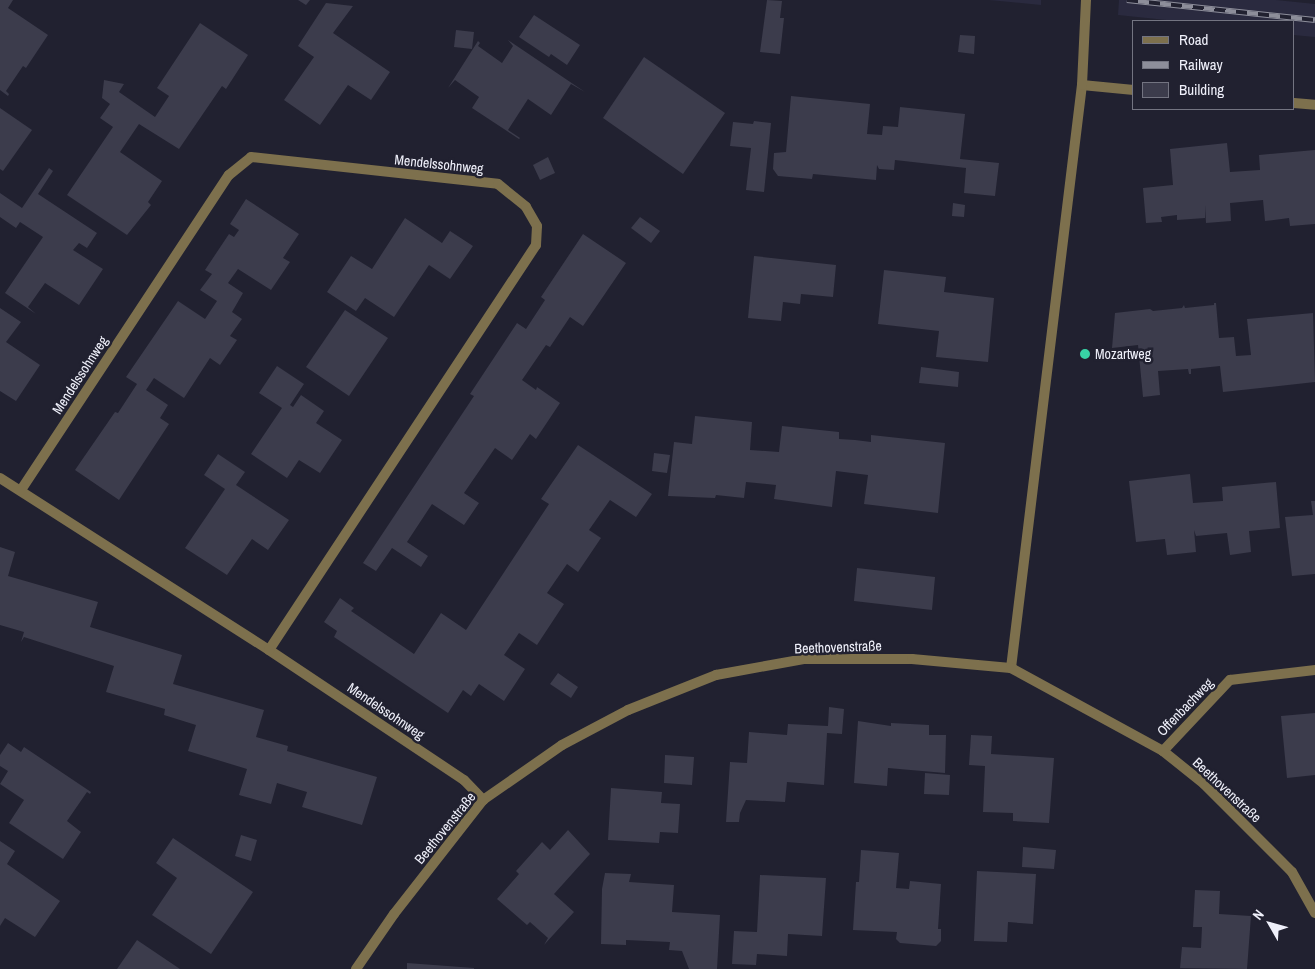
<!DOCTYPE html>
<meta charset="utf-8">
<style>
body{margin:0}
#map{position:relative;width:1315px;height:969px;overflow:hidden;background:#212130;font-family:"Archivo Narrow",sans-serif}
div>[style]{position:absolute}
.built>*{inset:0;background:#2a2a3f}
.building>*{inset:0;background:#3c3c4c}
.street>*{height:10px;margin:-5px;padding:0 5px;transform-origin:5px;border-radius:5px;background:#7d704d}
.rail>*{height:5.5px;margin-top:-2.75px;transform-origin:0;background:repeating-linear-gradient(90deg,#212130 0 11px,#8d8e9a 0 22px);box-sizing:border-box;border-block:1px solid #8d8e9a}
.dots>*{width:14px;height:14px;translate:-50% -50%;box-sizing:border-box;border:2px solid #212130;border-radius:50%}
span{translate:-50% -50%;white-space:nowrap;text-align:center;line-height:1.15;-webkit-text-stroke:5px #212130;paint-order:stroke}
.street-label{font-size:14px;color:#eff0fa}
.poi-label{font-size:14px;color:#eff0fa}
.left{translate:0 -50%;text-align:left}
.legend{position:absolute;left:1132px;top:20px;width:162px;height:90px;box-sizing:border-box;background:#212130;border:1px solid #737481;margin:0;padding:6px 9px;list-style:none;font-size:15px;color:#eff0fa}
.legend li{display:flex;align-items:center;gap:10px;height:25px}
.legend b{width:25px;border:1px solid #737481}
.north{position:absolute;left:1245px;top:899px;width:50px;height:50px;-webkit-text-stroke:4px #212130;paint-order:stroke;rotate:308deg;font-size:14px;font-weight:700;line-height:20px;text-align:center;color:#eff0fa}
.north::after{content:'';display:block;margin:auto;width:18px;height:22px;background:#eff0fa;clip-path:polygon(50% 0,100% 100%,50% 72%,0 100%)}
</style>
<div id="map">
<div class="built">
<div style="clip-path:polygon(989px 0,1041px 0,1041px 5px)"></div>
<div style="clip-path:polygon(1119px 0,1276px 0,1315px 4px,1315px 37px,1294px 35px,1294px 21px,1176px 21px,1118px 15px)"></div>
</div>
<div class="building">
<div style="clip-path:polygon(0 0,13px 0,8px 8px,48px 35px,26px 68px,23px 66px,6px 91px,9px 94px,8px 96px,0 90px)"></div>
<div style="clip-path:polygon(298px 0,310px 0,306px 5px)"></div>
<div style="clip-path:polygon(767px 0,782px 1px,780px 18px,784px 18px,780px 54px,760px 52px)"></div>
<div style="clip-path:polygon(326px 3px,353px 6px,333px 33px,390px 72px,371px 100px,348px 85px,320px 125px,284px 100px,314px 57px,298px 46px)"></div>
<div style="clip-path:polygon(534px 15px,580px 45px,567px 65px,551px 54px,549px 57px,519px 37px)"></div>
<div style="clip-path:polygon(200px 23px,248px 55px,226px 89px,222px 86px,179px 149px,139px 124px,120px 152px,162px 181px,148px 202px,151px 205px,127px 235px,67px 195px,113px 127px,100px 118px,110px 104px,102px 98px,104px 80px,124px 84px,119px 92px,155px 117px,169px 96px,157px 88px)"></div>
<div style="clip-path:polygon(456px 30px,474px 32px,472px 49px,454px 47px)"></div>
<div style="clip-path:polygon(960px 35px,975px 36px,974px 54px,958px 52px)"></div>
<div style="clip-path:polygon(508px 40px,585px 92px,571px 84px,551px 115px,528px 99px,508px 130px,520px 138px,519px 139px,472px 108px,479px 97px,455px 80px,448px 88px,478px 41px,480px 43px,478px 46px,502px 63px,513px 46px)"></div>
<div style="clip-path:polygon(644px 57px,725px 113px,683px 174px,603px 118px)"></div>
<div style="clip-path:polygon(791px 96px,870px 104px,867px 134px,882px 135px,883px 126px,898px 127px,900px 107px,965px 114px,960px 159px,999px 163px,995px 196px,964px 193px,966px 168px,895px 160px,894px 170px,879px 169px,877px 165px,876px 180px,813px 174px,812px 179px,778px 176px,773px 169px,774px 153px,786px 152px)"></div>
<div style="clip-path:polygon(0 108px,32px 130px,3px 171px,0 169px)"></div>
<div style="clip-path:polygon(754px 121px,771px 123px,764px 192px,746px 190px,751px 148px,730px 146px,733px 122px,753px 124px)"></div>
<div style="clip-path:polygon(1227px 143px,1230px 172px,1260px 170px,1259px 155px,1315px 150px,1315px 224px,1290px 226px,1289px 218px,1265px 221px,1263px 200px,1230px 203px,1231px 221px,1206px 223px,1205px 205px,1205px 218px,1177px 220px,1177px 215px,1161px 217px,1162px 222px,1146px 223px,1143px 188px,1173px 185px,1170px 149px)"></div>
<div style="clip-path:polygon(548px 157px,555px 173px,540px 180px,533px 165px)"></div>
<div style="clip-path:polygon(49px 168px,53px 171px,38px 194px,97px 233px,87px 248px,79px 243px,73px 250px,103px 269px,79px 305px,45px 283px,28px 307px,36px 314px,5px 293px,43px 237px,20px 222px,16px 228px,0 217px,0 193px,22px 208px)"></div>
<div style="clip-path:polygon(246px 199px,299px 234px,283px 258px,290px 262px,271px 290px,238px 269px,228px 283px,243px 293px,232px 312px,242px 319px,230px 336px,237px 340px,220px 365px,210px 358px,184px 398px,154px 378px,146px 390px,168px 405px,160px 418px,169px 424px,119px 500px,75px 470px,115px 412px,118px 413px,137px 384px,126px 377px,178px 301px,205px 319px,217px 301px,200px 290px,212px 274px,205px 270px,229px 234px,234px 237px,239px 230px,230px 224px)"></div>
<div style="clip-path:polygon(953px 203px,965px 205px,964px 217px,952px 216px)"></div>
<div style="clip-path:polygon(640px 217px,660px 231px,651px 243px,631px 228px)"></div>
<div style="clip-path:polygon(405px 218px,442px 243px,450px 231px,473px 246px,450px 279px,429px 265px,394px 317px,365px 298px,356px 311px,327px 292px,351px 256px,372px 269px)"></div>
<div style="clip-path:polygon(583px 234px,626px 263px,583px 326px,570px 317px,550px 347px,546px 345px,522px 380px,536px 390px,537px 387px,560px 403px,536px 439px,530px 434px,512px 460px,495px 448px,464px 493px,479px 503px,464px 525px,432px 504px,407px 542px,428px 556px,421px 567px,392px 548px,376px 571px,363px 563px,474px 396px,470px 394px,517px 323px,526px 329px,545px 300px,541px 297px)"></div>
<div style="clip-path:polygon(754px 256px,836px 265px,833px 297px,801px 294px,800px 304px,783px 302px,781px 321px,748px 318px)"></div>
<div style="clip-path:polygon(884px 270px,946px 277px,944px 292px,994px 298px,988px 362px,936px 357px,939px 331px,878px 324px)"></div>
<div style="clip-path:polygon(1214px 303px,1216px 303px,1219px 338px,1234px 337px,1236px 356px,1251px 355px,1247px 319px,1313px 313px,1315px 382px,1223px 392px,1220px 366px,1191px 369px,1191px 374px,1189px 374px,1188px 369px,1158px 371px,1160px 395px,1143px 397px,1138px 345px,1112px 348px,1115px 313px,1150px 309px,1153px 311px,1182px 308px,1184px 305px,1185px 308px,1214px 305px)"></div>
<div style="clip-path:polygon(0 308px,21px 322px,6px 342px,40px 365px,16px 401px,0 391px)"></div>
<div style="clip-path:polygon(345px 310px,388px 338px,349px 396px,306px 367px)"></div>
<div style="clip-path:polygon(277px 366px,304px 384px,290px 405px,293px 407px,301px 395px,324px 411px,316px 423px,342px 440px,320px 473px,299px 460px,287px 478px,251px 454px,282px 408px,259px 393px)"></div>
<div style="clip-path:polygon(921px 367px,959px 372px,958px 387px,919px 383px)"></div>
<div style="clip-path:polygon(695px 416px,752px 422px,750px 450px,779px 452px,782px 426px,839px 432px,839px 439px,855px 440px,871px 442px,871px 435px,945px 443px,938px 513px,864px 504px,868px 475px,836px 471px,832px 507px,774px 499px,776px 485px,746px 482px,744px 498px,716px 495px,715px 498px,668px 496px,674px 442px,692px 444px)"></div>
<div style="clip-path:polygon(578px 445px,652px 494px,636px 517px,610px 500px,589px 530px,601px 538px,578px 572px,567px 564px,547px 593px,564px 604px,537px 645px,519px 633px,504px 655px,525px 669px,504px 701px,479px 684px,471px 696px,463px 690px,448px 713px,334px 637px,337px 631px,324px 622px,340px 598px,354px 608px,351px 611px,414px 654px,441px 613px,466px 630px,549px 504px,541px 499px)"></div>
<div style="clip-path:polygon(654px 453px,670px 455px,667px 473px,652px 471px)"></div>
<div style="clip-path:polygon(218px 454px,245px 472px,236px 485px,289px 520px,268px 550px,252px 539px,227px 575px,185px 548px,225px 489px,204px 475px)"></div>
<div style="clip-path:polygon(1190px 474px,1193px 503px,1223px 501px,1222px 487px,1276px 482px,1280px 528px,1249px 531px,1251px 552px,1230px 555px,1227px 533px,1196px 536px,1194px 530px,1196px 552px,1167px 555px,1165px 539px,1136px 542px,1129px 481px)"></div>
<div style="clip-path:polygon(1311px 501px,1315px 501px,1315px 574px,1292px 576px,1285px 517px,1313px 515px)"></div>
<div style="clip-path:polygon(0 547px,15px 552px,8px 576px,98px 602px,90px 627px,182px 655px,173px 684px,264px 710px,256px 737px,288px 746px,287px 751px,377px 777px,362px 825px,302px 807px,307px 792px,277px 783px,271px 804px,239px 795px,247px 769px,188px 751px,196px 725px,164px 715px,165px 709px,106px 692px,114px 666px,24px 637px,21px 642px,24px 632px,0 625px)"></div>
<div style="clip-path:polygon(857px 568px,935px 577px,932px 610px,854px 601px)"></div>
<div style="clip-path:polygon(558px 673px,578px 687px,571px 698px,550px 684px)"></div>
<div style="clip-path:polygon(829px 707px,844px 709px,842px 734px,827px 733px,824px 785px,787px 782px,785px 802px,746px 800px,740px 813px,739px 822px,726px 822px,730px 762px,747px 763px,749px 732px,787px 735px,788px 724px,828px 726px)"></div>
<div style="clip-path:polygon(1315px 713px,1315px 775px,1287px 778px,1281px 716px)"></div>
<div style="clip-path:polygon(858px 721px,891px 726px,891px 723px,929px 725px,929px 735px,946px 735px,945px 773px,888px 768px,887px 786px,854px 783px)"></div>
<div style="clip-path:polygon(971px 735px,992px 736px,991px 754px,1054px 758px,1049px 823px,1013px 821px,1013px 813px,983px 812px,985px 766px,969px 765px)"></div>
<div style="clip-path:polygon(8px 743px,21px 752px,24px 747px,91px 792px,90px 794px,87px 792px,67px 821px,81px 832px,63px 859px,9px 823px,24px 800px,0 784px,8px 771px,0 766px,0 755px)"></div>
<div style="clip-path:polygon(665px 755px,694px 757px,692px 785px,664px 783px)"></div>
<div style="clip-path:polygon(925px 773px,950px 775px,949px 795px,924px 794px)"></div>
<div style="clip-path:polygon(611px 788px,662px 792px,661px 803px,680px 804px,678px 833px,660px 832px,659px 843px,608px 840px)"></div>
<div style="clip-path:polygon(568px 830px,590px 854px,554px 894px,574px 912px,544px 945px,548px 938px,530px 922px,527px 925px,497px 899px,519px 874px,516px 871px,542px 842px,550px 850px)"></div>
<div style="clip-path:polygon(241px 835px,257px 840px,251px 861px,235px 856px)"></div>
<div style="clip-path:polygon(173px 838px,253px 892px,211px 954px,152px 915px,177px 878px,156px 863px)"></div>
<div style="clip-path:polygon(0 841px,15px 851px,7px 864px,60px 901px,35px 937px,5px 918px,0 926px)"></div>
<div style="clip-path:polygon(1023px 847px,1056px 850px,1054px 869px,1022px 867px)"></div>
<div style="clip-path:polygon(861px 850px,899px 853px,896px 888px,909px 889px,910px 881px,941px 884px,938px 929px,941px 929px,941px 941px,936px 946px,900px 943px,896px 939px,897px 932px,853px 930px,856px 882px,859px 882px)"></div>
<div style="clip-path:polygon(977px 871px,1036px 874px,1033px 924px,1008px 922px,1007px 942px,974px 941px)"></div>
<div style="clip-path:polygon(605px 873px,631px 874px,629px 882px,674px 885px,672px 912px,720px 915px,717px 969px,689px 969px,682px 951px,669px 950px,670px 942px,626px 940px,626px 945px,601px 944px,602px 889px)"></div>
<div style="clip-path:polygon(760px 875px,826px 878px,822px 936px,788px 934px,787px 956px,757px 954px,756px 965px,732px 964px,734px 931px,757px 932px)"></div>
<div style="clip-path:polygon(1195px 890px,1220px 891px,1219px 914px,1251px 916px,1247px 969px,1180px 968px,1182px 947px,1201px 948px,1202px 927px,1193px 927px)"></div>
<div style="clip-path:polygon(137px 940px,180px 969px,117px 969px)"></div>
<div style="clip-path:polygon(407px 963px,474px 968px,474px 969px,407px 969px)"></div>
</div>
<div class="street">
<div style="left:1082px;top:85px;width:52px;rotate:5.5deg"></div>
<div style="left:1294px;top:103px;width:21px;rotate:5deg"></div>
<div style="left:0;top:478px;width:319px;rotate:32.6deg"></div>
<div style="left:269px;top:650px;width:234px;rotate:33.7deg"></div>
<div style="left:464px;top:780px;width:28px;rotate:46deg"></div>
<div style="left:21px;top:490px;width:377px;rotate:-56.6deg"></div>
<div style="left:229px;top:175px;width:28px;rotate:-39deg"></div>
<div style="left:251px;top:157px;width:248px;rotate:6.2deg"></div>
<div style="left:498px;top:184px;width:36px;rotate:39deg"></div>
<div style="left:526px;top:207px;width:22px;rotate:60deg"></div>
<div style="left:537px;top:226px;width:19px;rotate:93deg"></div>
<div style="left:536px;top:245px;width:485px;rotate:123.4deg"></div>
<div style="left:1011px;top:668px;width:587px;rotate:-83.06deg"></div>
<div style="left:1082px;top:85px;width:85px;rotate:-87.3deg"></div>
<div style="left:1163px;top:751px;width:98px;rotate:-46.7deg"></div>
<div style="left:1230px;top:680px;width:86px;rotate:-6.7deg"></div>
<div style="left:356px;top:969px;width:67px;rotate:-55.4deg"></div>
<div style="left:394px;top:914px;width:145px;rotate:-52deg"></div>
<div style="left:483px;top:800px;width:96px;rotate:-34.8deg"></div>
<div style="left:562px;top:745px;width:75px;rotate:-27.9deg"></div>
<div style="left:628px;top:710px;width:95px;rotate:-21.7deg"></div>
<div style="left:716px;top:675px;width:89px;rotate:-10.3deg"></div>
<div style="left:804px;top:659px;width:108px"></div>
<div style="left:912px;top:659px;width:99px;rotate:5.2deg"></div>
<div style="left:1011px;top:668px;width:173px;rotate:28.6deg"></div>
<div style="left:1163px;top:751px;width:53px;rotate:38.8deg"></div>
<div style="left:1204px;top:784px;width:124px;rotate:45deg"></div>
<div style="left:1292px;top:872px;width:47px;rotate:60.7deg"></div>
</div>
<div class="rail">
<div style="left:1127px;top:0;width:189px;rotate:6.1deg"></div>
</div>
<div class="dots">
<div style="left:1085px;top:354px;background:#38d4a6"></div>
</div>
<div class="street-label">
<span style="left:439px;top:164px;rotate:6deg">Mendelssohnweg</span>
<span style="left:80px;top:375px;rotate:-57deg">Mendelssohnweg</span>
<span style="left:838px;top:647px;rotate:-2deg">Beethovenstraße</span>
<span style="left:1185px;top:707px;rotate:-46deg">Offenbachweg</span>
<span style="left:386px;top:711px;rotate:34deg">Mendelssohnweg</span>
<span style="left:1227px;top:790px;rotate:43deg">Beethovenstraße</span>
<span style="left:445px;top:828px;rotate:-51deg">Beethovenstraße</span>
</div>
<div class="poi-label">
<span class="left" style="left:1095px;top:354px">Mozartweg</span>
</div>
<ul class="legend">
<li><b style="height:6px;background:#7d704d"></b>Road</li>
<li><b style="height:6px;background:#8d8e9a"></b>Railway</li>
<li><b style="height:14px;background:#3c3c4c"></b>Building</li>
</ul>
<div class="north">N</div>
</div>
